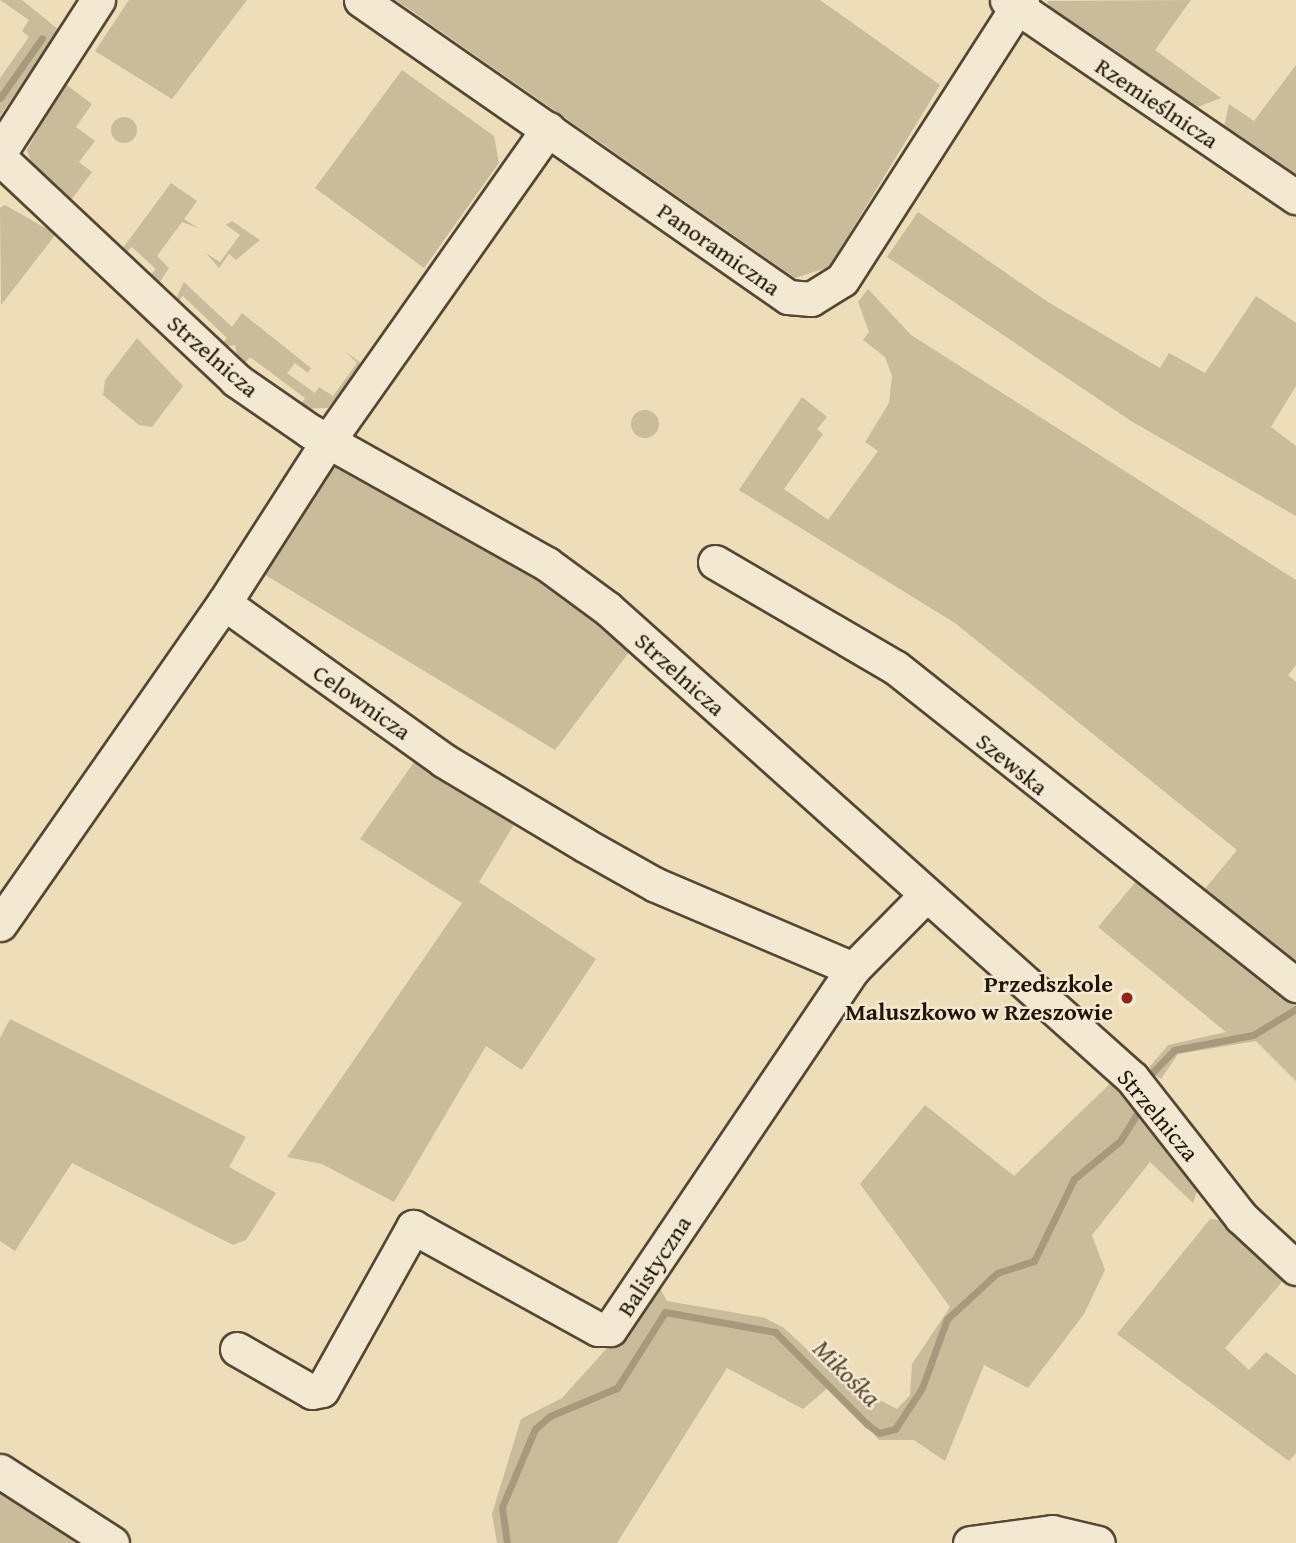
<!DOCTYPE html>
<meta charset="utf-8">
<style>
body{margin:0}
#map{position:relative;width:1296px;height:1543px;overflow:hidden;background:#edddb9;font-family:"Gentium Book Plus",serif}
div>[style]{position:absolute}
.green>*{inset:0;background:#cabb9b}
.round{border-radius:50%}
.stream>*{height:7px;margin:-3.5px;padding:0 3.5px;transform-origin:3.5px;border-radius:3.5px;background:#a8997c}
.roads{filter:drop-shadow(2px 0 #554733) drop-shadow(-2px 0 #554733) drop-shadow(0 2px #554733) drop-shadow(0 -2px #554733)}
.minor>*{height:33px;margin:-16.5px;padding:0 16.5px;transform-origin:16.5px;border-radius:16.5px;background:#f3e9d2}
.dots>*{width:19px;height:19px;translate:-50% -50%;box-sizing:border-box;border:4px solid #f3e9d2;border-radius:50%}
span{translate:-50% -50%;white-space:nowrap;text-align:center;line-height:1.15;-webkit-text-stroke:5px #f3e9d2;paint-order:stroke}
.street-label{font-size:24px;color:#221506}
.poi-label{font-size:24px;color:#221506;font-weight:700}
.right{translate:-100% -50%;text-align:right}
.water-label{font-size:26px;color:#584a35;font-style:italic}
</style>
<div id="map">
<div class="green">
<div style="clip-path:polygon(0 0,22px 0,59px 30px,0 116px,0 78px,29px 37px,22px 31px,29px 20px)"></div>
<div style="clip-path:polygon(129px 0,247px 0,172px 99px,95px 51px)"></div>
<div style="clip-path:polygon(396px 0,820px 0,940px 85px,829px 267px,795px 278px)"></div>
<div style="clip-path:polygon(1191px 0,1155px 50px,1221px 98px,1193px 109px,1052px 12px,1047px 1px)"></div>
<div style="clip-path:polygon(1296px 65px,1296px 179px,1224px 127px,1229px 104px,1254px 121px)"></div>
<div style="clip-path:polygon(402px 70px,494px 136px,499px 163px,424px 268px,315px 188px)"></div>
<div style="clip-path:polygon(64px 83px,92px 104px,76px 127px,95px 141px,79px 162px,92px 172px,69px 203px,32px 166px,27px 150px)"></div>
<div class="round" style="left:111px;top:117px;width:26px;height:26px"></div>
<div style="clip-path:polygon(171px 183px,197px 201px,184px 219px,198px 228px,182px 222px,157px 256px,169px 268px,160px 282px,145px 281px,156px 269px,132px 247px,120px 258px,120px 252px)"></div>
<div style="clip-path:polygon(5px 205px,56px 234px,1px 305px,0 208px)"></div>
<div style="clip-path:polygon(918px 212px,1048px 302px,1160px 368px,1169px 353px,1205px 373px,1256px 296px,1296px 323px,1296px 386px,1271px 427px,1296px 446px,1296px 516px,1131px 421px,887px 257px)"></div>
<div style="clip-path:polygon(232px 221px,260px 240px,236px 260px,229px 254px,219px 268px,206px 253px,220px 262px,240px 235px,226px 225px)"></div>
<div style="clip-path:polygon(184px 282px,232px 327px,242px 313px,311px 368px,308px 373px,295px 363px,287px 373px,315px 393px,319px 387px,333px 396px,357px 363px,345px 351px,362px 364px,328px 408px,298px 409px,305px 398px,250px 357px,240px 370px,235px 345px,217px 349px,227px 338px,183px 296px,172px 307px)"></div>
<div style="clip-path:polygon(868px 289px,911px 335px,1296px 580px,1296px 665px,1288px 675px,1296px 682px,1296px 975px,1195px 901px,1237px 850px,955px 623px,739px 490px,802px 397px,827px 417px,817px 429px,823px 434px,784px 489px,828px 520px,878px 451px,865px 442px,889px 403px,892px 376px,885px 357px,863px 340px,869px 332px,858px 302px)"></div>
<div style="clip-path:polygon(137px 338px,183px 386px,152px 427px,139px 425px,103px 395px,105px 380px)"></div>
<div class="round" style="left:631px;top:410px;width:28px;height:28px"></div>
<div style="clip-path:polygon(335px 467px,350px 467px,564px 589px,630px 651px,555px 750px,262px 573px,319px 474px)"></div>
<div style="clip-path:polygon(419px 755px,518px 818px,479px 882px,596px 959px,522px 1070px,486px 1046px,394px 1202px,322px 1164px,287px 1157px,462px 903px,360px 839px)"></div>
<div style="clip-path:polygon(1143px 873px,1296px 991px,1296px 1081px,1256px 1041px,1178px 1054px,1161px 1079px,1147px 1070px,1168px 1045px,1226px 1032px,1098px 927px)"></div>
<div style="clip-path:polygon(10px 1019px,246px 1137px,229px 1167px,276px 1193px,246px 1240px,233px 1245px,72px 1163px,15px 1251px,0 1241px,0 1038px)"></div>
<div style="clip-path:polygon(1117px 1077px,1200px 1183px,1193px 1203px,1150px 1162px,1092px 1235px,1105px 1270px,1084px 1314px,1028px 1388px,984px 1365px,945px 1461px,914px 1440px,879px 1440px,830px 1386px,803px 1409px,727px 1368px,617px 1543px,497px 1543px,492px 1514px,521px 1419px,562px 1398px,608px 1347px,601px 1341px,657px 1283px,667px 1301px,765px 1318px,784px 1328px,840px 1380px,897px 1409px,910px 1395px,912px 1364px,950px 1307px,860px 1184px,925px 1105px,1014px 1176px)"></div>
<div style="clip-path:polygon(1210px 1219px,1226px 1221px,1287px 1276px,1225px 1348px,1249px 1370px,1266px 1352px,1296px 1375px,1296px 1453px,1289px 1461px,1117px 1334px)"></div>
<div style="clip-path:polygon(0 1480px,100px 1543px,0 1543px)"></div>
</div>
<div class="stream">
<div style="left:0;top:98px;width:73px;rotate:-55deg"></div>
<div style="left:1152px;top:1073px;width:32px;rotate:-46deg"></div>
<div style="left:1174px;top:1050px;width:80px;rotate:-10.8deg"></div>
<div style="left:1253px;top:1035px;width:50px;rotate:-31.2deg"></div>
<div style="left:507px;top:1543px;width:36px;rotate:-98deg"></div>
<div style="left:502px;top:1507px;width:85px;rotate:-67.1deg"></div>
<div style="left:535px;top:1429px;width:20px;rotate:-41deg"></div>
<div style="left:550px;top:1416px;width:73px;rotate:-22.7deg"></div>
<div style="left:617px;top:1388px;width:90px;rotate:-57.7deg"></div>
<div style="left:665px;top:1312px;width:112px;rotate:10.3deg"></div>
<div style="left:775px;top:1332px;width:130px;rotate:45deg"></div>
<div style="left:867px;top:1424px;width:15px;rotate:37deg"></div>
<div style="left:879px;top:1433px;width:16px;rotate:-14deg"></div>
<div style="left:895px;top:1429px;width:49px;rotate:-56.6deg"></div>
<div style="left:922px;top:1388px;width:73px;rotate:-70.1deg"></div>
<div style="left:947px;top:1319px;width:68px;rotate:-42.6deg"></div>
<div style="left:997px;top:1273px;width:39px;rotate:-18deg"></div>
<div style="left:1034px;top:1261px;width:91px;rotate:-64deg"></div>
<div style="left:1074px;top:1179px;width:60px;rotate:-39.6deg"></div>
<div style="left:1120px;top:1141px;width:36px;rotate:-58deg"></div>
</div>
<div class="roads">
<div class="minor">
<div style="left:361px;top:0;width:520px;rotate:34.82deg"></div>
<div style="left:788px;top:297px;width:23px;rotate:5deg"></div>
<div style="left:811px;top:299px;width:36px;rotate:-32deg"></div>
<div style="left:842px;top:280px;width:333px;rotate:-57.3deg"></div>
<div style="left:1007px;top:0;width:350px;rotate:34.3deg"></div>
<div style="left:0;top:152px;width:181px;rotate:-57.2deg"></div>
<div style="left:0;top:158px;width:324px;rotate:43.2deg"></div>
<div style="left:236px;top:380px;width:90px;rotate:34.6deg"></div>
<div style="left:310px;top:431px;width:272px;rotate:29.3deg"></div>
<div style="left:547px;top:564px;width:74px;rotate:36.3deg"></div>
<div style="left:607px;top:608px;width:705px;rotate:41.84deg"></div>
<div style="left:1132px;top:1078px;width:177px;rotate:51.9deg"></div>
<div style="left:1241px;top:1217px;width:75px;rotate:42.8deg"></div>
<div style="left:715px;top:562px;width:208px;rotate:30.3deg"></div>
<div style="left:895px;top:667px;width:512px;rotate:38.42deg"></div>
<div style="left:224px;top:603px;width:193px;rotate:-57.3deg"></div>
<div style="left:328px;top:441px;width:382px;rotate:-54.8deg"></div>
<div style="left:0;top:924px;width:391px;rotate:-55.1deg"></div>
<div style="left:224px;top:603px;width:269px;rotate:35.6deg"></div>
<div style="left:443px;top:760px;width:165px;rotate:30.9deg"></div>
<div style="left:585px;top:845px;width:81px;rotate:29.4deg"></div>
<div style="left:656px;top:885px;width:214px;rotate:23.1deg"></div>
<div style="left:237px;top:1349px;width:86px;rotate:29.8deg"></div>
<div style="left:312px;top:1392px;width:10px;rotate:-11deg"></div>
<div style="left:322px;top:1390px;width:187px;rotate:-60.8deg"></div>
<div style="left:413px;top:1227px;width:211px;rotate:28.9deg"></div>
<div style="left:598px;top:1329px;width:12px"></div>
<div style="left:610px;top:1329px;width:434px;rotate:-56deg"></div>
<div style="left:853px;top:969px;width:101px;rotate:-45.4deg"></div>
<div style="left:0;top:1471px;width:133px;rotate:32.7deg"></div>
<div style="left:970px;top:1543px;width:83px;rotate:-7.6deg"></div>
<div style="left:1052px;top:1532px;width:47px;rotate:13.4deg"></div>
</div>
</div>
<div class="dots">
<div style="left:1127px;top:998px;background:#8f2418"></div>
</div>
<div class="street-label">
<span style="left:1157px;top:103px;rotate:34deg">Rzemieślnicza</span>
<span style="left:719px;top:249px;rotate:35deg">Panoramiczna</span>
<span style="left:213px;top:356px;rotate:41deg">Strzelnicza</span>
<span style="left:680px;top:674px;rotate:42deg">Strzelnicza</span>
<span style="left:362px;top:702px;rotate:35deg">Celownicza</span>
<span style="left:1012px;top:764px;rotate:39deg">Szewska</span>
<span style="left:1158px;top:1115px;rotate:50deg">Strzelnicza</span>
<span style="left:654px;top:1266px;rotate:-57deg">Balistyczna</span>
</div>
<div class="poi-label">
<span class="right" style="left:1113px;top:998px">Przedszkole<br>Maluszkowo w Rzeszowie</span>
</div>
<div class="water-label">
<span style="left:847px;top:1373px;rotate:45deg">Mikośka</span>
</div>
</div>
